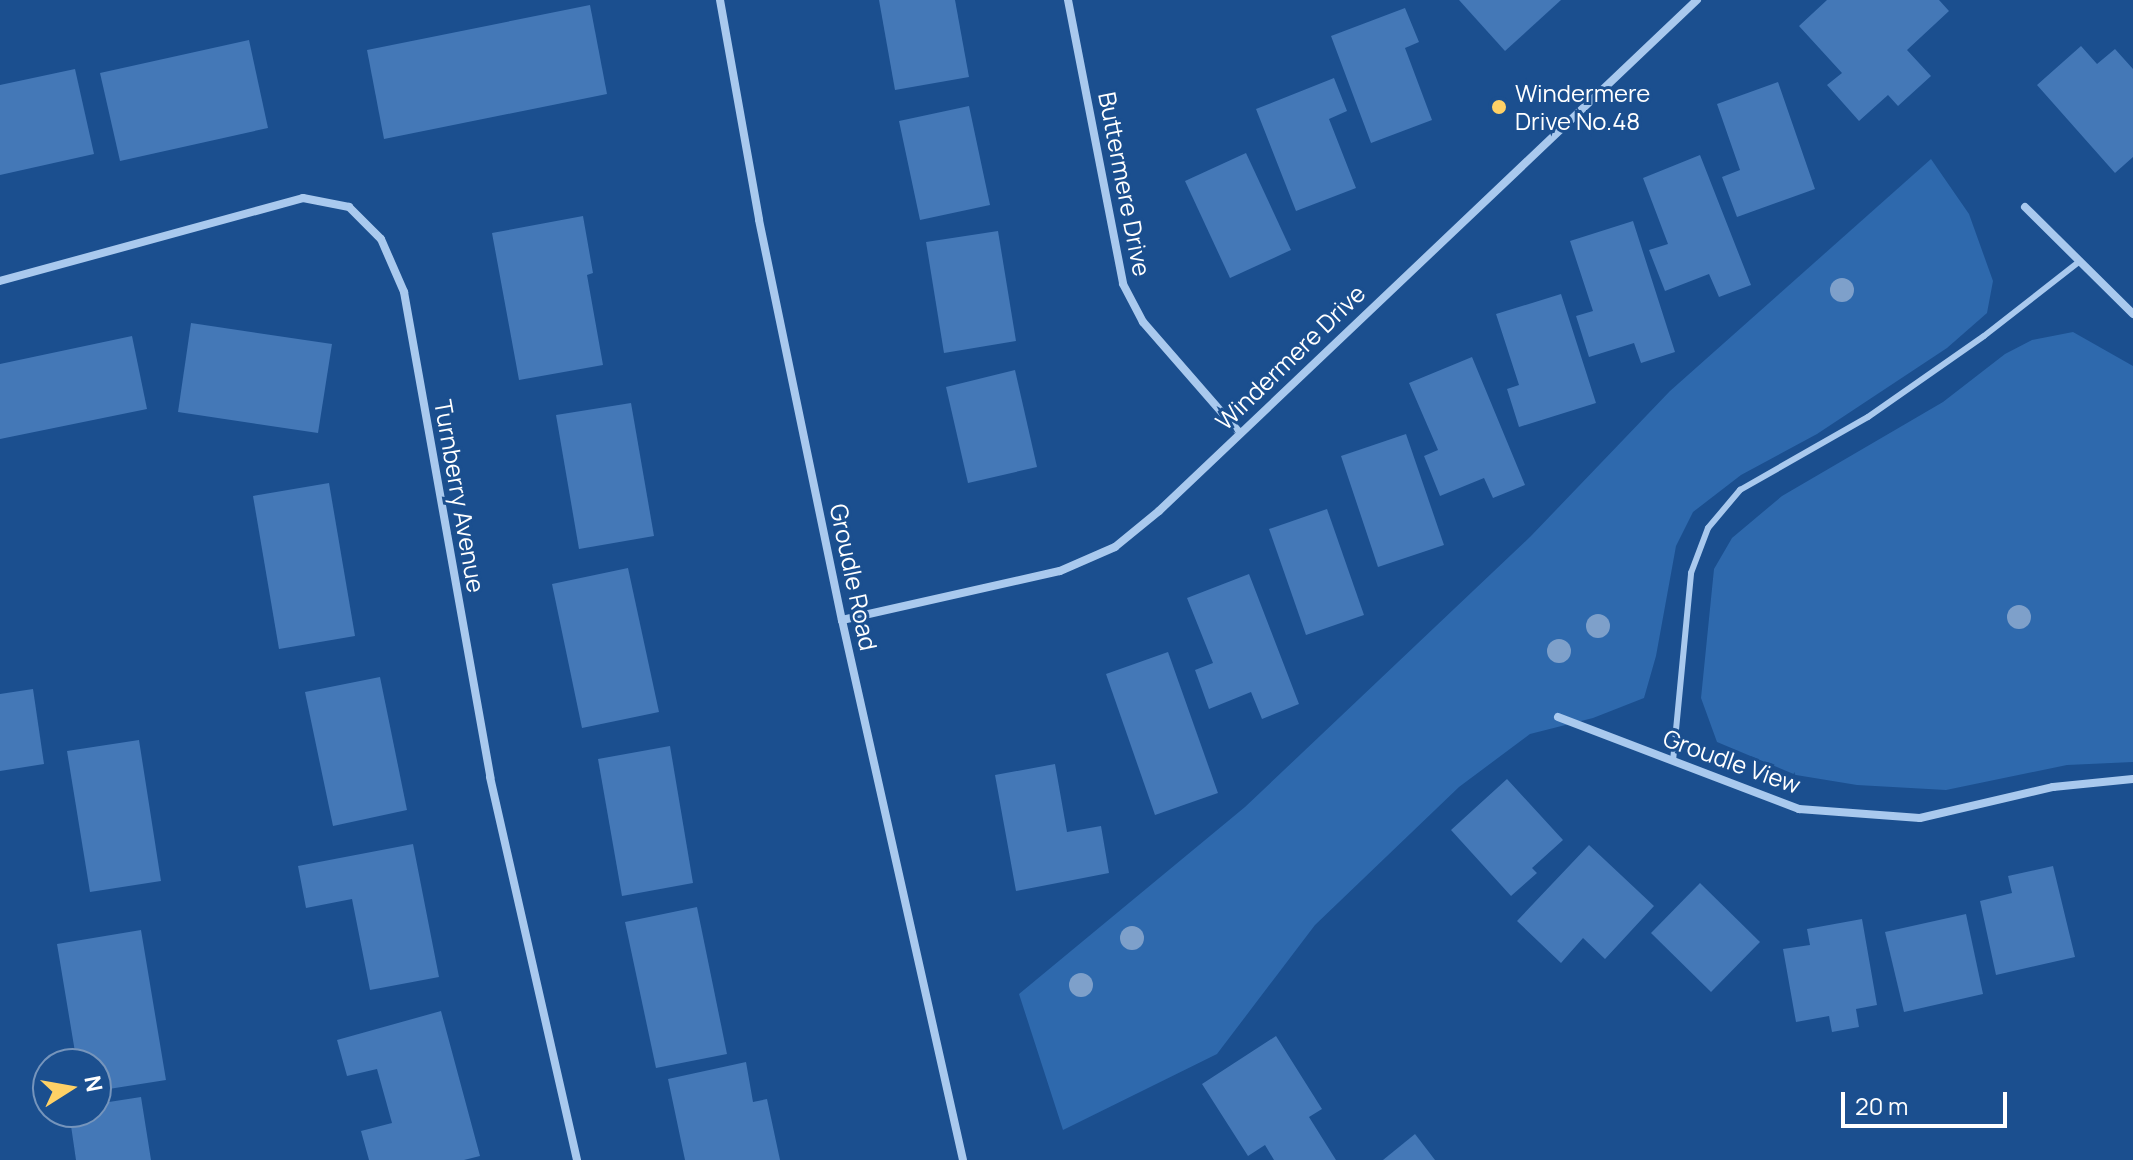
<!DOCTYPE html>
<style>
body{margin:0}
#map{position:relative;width:2133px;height:1160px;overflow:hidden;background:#1b4f8f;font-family:Manrope,sans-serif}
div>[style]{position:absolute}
.green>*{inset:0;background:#2e69ad}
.building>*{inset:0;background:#4478b7}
.service>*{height:6px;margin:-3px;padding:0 3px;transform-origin:3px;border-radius:3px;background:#a9c9ee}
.minor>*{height:8px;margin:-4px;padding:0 4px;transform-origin:4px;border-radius:4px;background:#a9c9ee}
.trees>*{width:24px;height:24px;margin:-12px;border-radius:50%;background:#7ea0ca}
.dots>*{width:22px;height:22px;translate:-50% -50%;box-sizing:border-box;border:4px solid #1b4f8f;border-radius:50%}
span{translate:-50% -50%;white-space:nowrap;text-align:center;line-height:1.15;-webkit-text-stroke:6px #1b4f8f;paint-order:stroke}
.poi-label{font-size:24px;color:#fff}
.left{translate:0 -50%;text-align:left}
.street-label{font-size:24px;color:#fff}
.north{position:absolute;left:32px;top:1048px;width:80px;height:80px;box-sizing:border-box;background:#1b4f8f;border:2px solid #7695bc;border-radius:50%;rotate:79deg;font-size:22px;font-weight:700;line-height:32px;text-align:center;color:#fff}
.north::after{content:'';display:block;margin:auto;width:28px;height:36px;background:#ffd166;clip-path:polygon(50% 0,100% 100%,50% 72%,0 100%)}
.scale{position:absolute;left:1841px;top:1092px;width:166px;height:36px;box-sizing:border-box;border:4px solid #fff;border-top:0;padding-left:10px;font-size:24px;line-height:28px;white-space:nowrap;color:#fff;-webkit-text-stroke:6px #1b4f8f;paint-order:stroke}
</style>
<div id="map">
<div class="green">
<div style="clip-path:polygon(1931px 159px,1969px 214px,1993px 281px,1987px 313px,1947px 348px,1817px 434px,1741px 475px,1693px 512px,1676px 546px,1656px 656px,1644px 698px,1593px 718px,1530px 734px,1459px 787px,1315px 925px,1217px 1054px,1063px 1130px,1019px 994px,1245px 807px,1531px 536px,1670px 391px)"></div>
<div style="clip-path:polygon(2073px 332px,2133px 366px,2133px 762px,2067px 765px,1946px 790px,1857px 785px,1796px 775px,1717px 742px,1701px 698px,1714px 569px,1732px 538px,1782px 496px,1943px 402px,2005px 354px,2032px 340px)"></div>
</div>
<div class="building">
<div style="clip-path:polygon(879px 0,955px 0,969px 77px,895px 90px)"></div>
<div style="clip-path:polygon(1459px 0,1561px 0,1505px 51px)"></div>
<div style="clip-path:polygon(1827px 0,1939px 0,1949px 11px,1907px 50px,1931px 76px,1898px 106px,1888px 95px,1859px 121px,1827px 85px,1842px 73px,1799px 26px)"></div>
<div style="clip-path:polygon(590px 5px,607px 94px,384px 139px,367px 50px)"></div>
<div style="clip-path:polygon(1405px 8px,1419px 42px,1405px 48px,1432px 120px,1371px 143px,1331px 36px)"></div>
<div style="clip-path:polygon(249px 40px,268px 128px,120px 161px,100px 73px)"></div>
<div style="clip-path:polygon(2081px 46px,2097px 64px,2115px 49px,2133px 69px,2133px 157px,2115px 173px,2037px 85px)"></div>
<div style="clip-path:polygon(75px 69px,94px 154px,0 175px,0 85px)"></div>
<div style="clip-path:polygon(1334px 78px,1347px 111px,1329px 119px,1356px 188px,1296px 211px,1256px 109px)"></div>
<div style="clip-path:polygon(1778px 82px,1815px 189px,1737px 217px,1722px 177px,1740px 170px,1717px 104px)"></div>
<div style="clip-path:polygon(969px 106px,990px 205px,920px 220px,899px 121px)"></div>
<div style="clip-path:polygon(1246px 153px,1291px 250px,1230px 278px,1185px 181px)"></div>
<div style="clip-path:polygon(1700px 155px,1751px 285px,1719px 297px,1709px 274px,1665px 291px,1649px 250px,1668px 244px,1643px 178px)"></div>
<div style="clip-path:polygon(583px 216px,593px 273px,587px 275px,603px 365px,519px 380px,492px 233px)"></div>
<div style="clip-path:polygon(1633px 221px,1675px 352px,1641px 363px,1634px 343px,1589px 357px,1576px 316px,1593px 311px,1570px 241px)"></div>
<div style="clip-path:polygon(998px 231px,1016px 341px,944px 353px,926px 242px)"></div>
<div style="clip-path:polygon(1561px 294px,1596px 403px,1519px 427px,1507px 389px,1519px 385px,1496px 314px)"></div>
<div style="clip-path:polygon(191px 323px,332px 344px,318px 433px,178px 412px)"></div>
<div style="clip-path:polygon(132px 336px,147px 409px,0 439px,0 364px)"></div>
<div style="clip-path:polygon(1472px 357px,1525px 485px,1493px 498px,1484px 478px,1440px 496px,1424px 456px,1438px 450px,1409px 383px)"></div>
<div style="clip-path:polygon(1015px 370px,1037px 467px,968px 483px,946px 387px)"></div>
<div style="clip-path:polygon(631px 403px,654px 536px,579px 549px,556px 415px)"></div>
<div style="clip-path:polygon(1406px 434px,1444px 545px,1378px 567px,1341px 456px)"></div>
<div style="clip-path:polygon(329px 483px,355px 636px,279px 649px,253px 496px)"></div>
<div style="clip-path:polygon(1327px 509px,1364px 615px,1306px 635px,1269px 529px)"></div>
<div style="clip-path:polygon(628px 568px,659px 712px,582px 728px,552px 584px)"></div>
<div style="clip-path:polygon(1249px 574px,1299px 704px,1262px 719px,1251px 692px,1209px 709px,1195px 670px,1213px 663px,1187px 598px)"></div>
<div style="clip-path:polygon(1168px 652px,1218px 793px,1155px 815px,1106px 674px)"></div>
<div style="clip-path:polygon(380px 677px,407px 810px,333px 826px,305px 692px)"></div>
<div style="clip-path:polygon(33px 689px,44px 764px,0 771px,0 694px)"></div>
<div style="clip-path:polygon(139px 740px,161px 881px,90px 892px,67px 751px)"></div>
<div style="clip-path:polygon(670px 746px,693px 883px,622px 896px,598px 759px)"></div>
<div style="clip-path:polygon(1055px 764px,1067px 832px,1101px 826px,1109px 873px,1016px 891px,995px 775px)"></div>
<div style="clip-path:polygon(1507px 779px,1563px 840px,1532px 868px,1537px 873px,1511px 896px,1451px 830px)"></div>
<div style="clip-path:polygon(413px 844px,439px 977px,370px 990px,352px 899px,306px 908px,298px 866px)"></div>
<div style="clip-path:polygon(1589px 845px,1654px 906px,1605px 959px,1583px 938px,1561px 963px,1517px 921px)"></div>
<div style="clip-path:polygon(2053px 866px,2075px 957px,1996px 975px,1980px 901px,2012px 893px,2008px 876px)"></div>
<div style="clip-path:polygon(1700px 883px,1760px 942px,1711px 992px,1651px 933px)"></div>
<div style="clip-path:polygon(697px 907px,727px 1054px,656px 1068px,625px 922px)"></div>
<div style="clip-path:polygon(1966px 914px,1983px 994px,1904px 1012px,1885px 932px)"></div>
<div style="clip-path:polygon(1862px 919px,1877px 1005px,1856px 1009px,1859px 1027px,1832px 1032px,1829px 1016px,1796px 1022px,1783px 949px,1810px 945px,1807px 929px)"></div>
<div style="clip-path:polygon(141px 930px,166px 1080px,96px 1091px,96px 1064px,77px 1064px,57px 944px)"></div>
<div style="clip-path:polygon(441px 1011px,480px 1156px,464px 1160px,369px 1160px,361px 1131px,392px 1123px,377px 1069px,347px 1076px,337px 1040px)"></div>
<div style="clip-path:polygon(1276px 1036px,1322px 1109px,1309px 1117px,1336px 1160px,1274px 1160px,1265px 1145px,1248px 1156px,1202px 1084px)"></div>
<div style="clip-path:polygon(746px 1062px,753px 1102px,767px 1099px,780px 1160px,685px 1160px,668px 1079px)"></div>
<div style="clip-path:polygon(141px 1097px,151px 1160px,76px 1160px,69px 1112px,96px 1112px,96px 1104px)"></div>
<div style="clip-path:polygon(1415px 1134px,1435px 1160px,1383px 1160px)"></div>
</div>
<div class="service">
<div style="left:1673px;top:761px;width:189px;rotate:-84.5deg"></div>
<div style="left:1691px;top:573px;width:48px;rotate:-69.3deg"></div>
<div style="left:1708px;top:528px;width:50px;rotate:-49.9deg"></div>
<div style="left:1740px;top:490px;width:147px;rotate:-29.7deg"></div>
<div style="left:1868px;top:417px;width:141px;rotate:-34.9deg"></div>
<div style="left:1984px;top:336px;width:122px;rotate:-38deg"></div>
</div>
<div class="minor">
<div style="left:720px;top:0;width:223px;rotate:79.9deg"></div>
<div style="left:759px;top:220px;width:409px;rotate:78.3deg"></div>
<div style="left:842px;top:620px;width:553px;rotate:77.37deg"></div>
<div style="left:1068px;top:0;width:289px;rotate:79deg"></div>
<div style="left:1123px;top:284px;width:43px;rotate:62.2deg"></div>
<div style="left:1143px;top:322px;width:147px;rotate:48.9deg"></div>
<div style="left:2025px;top:207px;width:152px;rotate:44.7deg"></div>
<div style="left:0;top:281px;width:314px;rotate:-15.3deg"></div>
<div style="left:303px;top:198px;width:47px;rotate:11.1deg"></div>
<div style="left:349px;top:207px;width:45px;rotate:45deg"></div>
<div style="left:381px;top:239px;width:58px;rotate:66.5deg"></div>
<div style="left:404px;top:292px;width:493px;rotate:79.9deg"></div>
<div style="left:490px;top:777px;width:393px;rotate:77.2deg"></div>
<div style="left:842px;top:620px;width:223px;rotate:-12.7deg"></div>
<div style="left:1060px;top:571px;width:60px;rotate:-23.6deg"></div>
<div style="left:1115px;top:547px;width:57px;rotate:-39.3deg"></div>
<div style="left:1159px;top:511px;width:742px;rotate:-43.53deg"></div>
<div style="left:1558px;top:717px;width:258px;rotate:20.9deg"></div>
<div style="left:1799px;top:809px;width:121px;rotate:4.3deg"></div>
<div style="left:1920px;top:818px;width:137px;rotate:-13.1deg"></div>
<div style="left:2053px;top:787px;width:80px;rotate:-5.7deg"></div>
</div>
<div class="trees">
<div style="left:1842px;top:290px"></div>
<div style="left:2019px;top:617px"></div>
<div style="left:1598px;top:626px"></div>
<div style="left:1559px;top:651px"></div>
<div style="left:1132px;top:938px"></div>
<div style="left:1081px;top:985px"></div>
</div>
<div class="dots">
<div style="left:1499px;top:107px;background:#ffd166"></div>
</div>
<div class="poi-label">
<span class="left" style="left:1515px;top:107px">Windermere<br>Drive No.48</span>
</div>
<div class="street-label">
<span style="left:1125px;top:184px;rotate:79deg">Buttermere Drive</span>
<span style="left:1290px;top:357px;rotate:-44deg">Windermere Drive</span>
<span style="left:460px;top:496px;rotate:80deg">Turnberry Avenue</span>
<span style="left:854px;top:577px;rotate:78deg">Groudle Road</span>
<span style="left:1732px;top:761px;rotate:20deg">Groudle View</span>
</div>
<div class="north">N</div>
<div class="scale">20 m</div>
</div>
